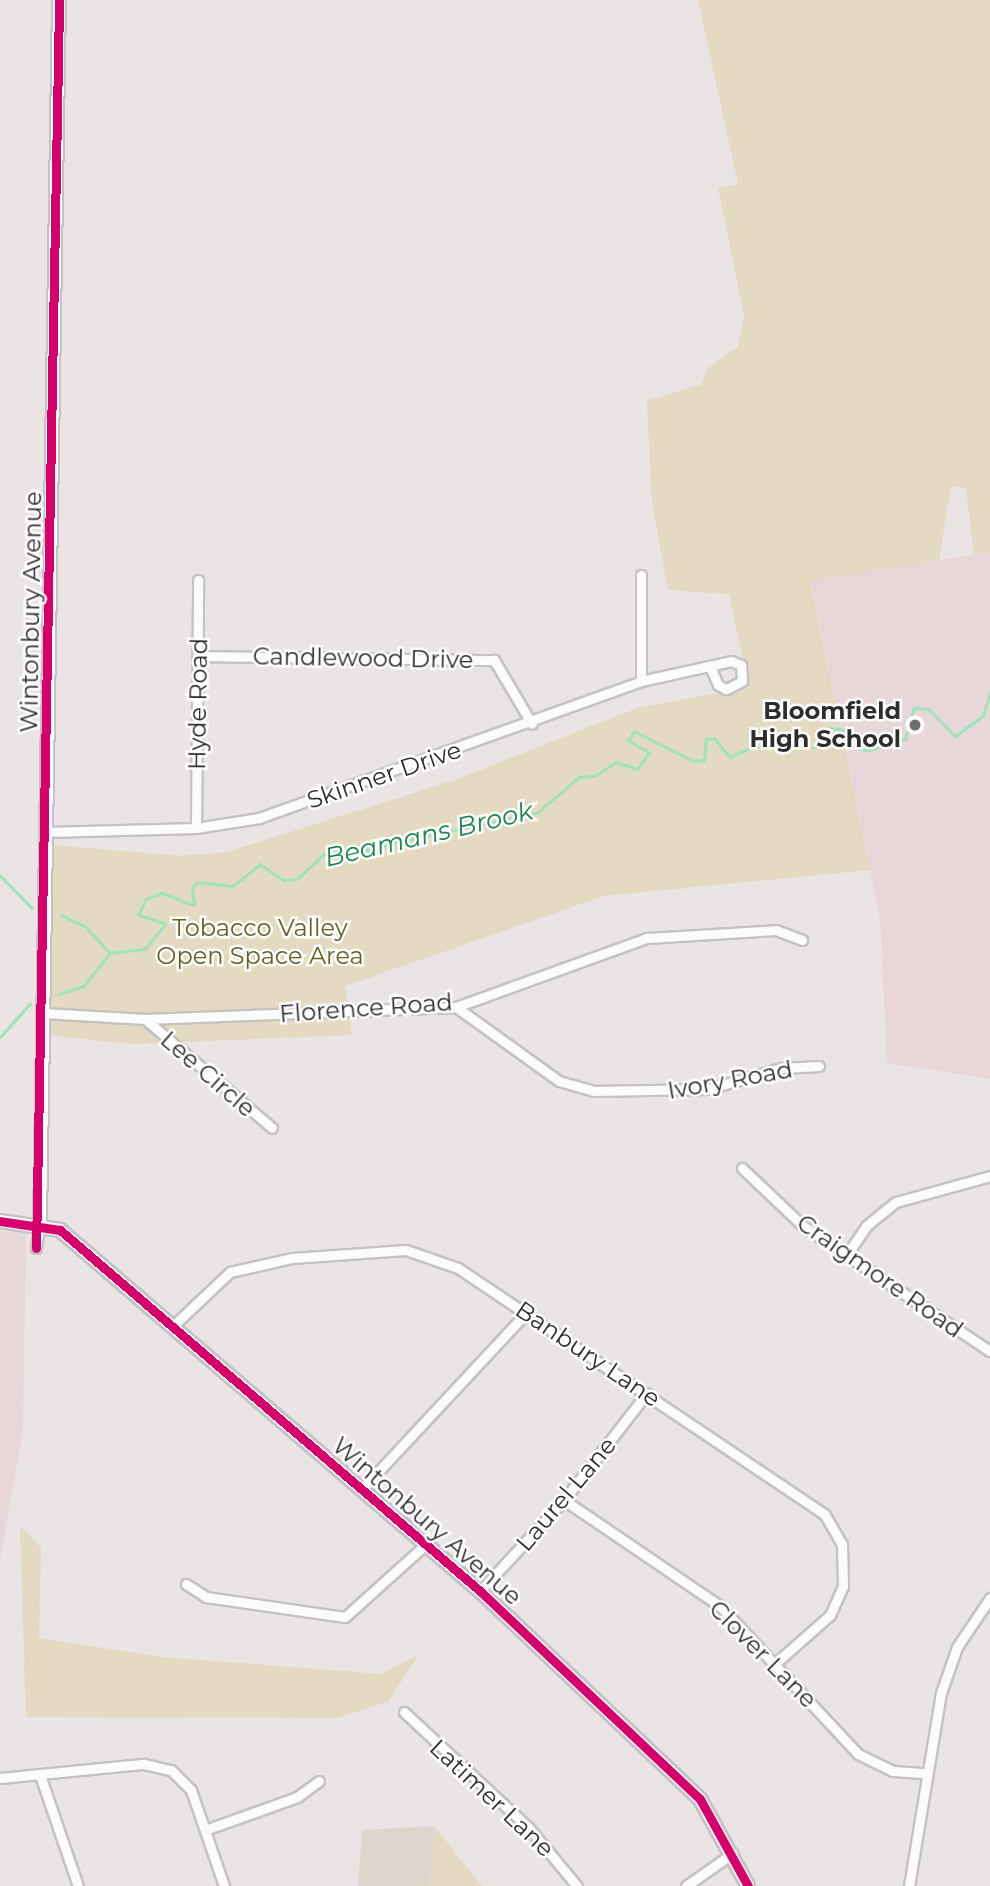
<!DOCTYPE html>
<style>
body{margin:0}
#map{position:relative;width:990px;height:1886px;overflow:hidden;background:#eae4e5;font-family:Montserrat,sans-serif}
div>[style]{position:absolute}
.education>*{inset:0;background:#e7d7d9}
.green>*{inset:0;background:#e3dac1}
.cemetery>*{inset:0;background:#ded6cd}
.stream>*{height:2.5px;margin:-1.25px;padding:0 1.25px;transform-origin:1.25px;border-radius:1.25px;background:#9fe4b9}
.roads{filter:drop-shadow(2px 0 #c4c3c3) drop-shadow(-2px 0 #c4c3c3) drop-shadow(0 2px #c4c3c3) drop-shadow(0 -2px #c4c3c3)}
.minor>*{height:9px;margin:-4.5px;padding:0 4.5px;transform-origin:4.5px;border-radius:4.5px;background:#fcfbfb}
.tertiary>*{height:12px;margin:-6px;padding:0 6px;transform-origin:6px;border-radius:6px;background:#fcfbfb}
.cycleway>*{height:9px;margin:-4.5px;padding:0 4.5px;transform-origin:4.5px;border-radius:4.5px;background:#d6006c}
.dots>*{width:19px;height:19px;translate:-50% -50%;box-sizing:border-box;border:4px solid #fff;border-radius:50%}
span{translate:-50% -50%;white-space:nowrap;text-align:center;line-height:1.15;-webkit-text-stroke:5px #fff;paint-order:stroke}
.street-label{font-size:24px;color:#2d2d2d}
.poi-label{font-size:24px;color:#2d2d2d;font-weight:700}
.right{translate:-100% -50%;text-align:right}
.park-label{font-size:24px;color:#645f22}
.water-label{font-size:26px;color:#1a854c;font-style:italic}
</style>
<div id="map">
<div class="education">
<div style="clip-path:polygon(990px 552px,990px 1079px,887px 1063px,880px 919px,810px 580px)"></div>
<div style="clip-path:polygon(0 1231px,26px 1233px,23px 1431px,0 1560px)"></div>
</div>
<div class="green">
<div style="clip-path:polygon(698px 0,990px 0,990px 552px,974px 554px,966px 489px,951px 486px,939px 560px,810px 581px,870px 870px,604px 896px,345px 986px,352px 1035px,131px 1044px,37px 1034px,43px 844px,180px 856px,227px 852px,455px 780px,640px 707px,749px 688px,729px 594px,668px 590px,652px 502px,647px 401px,702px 384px,707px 369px,738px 347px,744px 315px,718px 188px,738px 184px)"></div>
<div style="clip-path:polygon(20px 1525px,41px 1548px,39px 1638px,162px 1657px,382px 1674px,419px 1654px,388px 1702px,336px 1718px,26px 1717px)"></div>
<div style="clip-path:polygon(434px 1826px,482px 1886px,430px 1886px)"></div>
</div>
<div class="cemetery">
<div style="clip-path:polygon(434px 1826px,430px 1886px,358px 1886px,362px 1830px)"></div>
</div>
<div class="stream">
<div style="left:0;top:875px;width:46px;rotate:45.9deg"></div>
<div style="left:61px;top:915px;width:26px;rotate:25deg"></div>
<div style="left:85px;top:926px;width:37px;rotate:47deg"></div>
<div style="left:59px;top:994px;width:26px;rotate:-18deg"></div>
<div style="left:84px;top:986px;width:42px;rotate:-51.8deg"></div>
<div style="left:110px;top:953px;width:35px;rotate:-7deg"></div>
<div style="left:145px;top:949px;width:32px;rotate:-51deg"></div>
<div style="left:165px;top:924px;width:28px;rotate:-162deg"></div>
<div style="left:138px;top:915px;width:18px;rotate:-63deg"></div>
<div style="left:146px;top:899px;width:17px;rotate:-21deg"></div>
<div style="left:162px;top:893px;width:34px;rotate:21deg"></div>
<div style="left:194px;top:905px;width:17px;rotate:-97deg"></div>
<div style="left:192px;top:888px;width:8px;rotate:-45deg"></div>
<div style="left:198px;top:882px;width:35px;rotate:7deg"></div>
<div style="left:233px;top:886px;width:35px;rotate:-39deg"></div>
<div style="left:260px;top:864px;width:29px;rotate:34deg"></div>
<div style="left:284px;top:880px;width:13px;rotate:-4deg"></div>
<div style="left:297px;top:879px;width:37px;rotate:-43deg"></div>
<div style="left:324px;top:854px;width:35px;rotate:-13deg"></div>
<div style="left:358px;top:846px;width:18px;rotate:22deg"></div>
<div style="left:375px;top:853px;width:15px;rotate:-37deg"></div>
<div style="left:387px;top:844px;width:153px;rotate:-11.7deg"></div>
<div style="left:537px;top:813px;width:55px;rotate:-40.6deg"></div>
<div style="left:579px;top:777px;width:16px;rotate:-4deg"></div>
<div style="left:595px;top:776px;width:25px;rotate:-34deg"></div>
<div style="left:616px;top:762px;width:22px;rotate:18deg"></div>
<div style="left:637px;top:769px;width:20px;rotate:-53deg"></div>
<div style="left:649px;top:753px;width:24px;rotate:-150deg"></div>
<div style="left:628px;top:741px;width:12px;rotate:-59deg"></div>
<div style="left:634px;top:731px;width:67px;rotate:26.6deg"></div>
<div style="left:694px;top:761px;width:10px;rotate:-6deg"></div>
<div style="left:704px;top:760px;width:21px;rotate:-85deg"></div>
<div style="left:706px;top:739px;width:8px;rotate:-7deg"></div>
<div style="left:714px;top:738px;width:25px;rotate:50deg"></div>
<div style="left:730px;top:757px;width:22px;rotate:-24deg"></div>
<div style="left:750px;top:748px;width:64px"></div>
<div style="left:814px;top:748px;width:25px;rotate:-53deg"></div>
<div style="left:829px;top:728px;width:20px;rotate:6deg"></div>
<div style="left:849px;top:730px;width:22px;rotate:60deg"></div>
<div style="left:860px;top:749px;width:9px;rotate:6deg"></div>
<div style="left:869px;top:750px;width:38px;rotate:-17deg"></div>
<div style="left:905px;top:739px;width:32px;rotate:-74deg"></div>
<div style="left:914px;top:708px;width:15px;rotate:4deg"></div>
<div style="left:929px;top:709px;width:37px;rotate:46deg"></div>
<div style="left:955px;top:736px;width:34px;rotate:-36deg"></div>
<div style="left:983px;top:716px;width:26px;rotate:-74deg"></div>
<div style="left:0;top:1037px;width:45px;rotate:-47.7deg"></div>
</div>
<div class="roads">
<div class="minor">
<div style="left:641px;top:575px;width:106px;rotate:90deg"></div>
<div style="left:200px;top:656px;width:294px;rotate:0.8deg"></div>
<div style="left:494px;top:660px;width:74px;rotate:59.3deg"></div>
<div style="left:196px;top:828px;width:248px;rotate:-89.5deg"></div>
<div style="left:46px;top:832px;width:150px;rotate:-1.5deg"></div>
<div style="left:196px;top:828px;width:64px;rotate:-9deg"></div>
<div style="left:259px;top:818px;width:406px;rotate:-19.7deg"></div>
<div style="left:641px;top:681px;width:92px;rotate:-12.5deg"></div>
<div style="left:731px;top:661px;width:11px;rotate:22deg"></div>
<div style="left:741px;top:665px;width:16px;rotate:86deg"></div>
<div style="left:742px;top:681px;width:18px;rotate:153deg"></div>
<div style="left:726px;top:689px;width:9px;rotate:-153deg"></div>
<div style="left:718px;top:685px;width:21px;rotate:-113deg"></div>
<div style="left:456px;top:1007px;width:127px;rotate:35.7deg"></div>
<div style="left:559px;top:1081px;width:35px;rotate:16deg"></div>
<div style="left:593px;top:1091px;width:115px;rotate:-1deg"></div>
<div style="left:708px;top:1089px;width:76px;rotate:-16deg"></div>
<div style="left:781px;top:1068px;width:38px;rotate:-3deg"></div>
<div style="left:44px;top:1013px;width:101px;rotate:3.4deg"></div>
<div style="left:145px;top:1019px;width:311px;rotate:-2.2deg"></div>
<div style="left:456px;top:1007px;width:203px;rotate:-19.9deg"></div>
<div style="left:647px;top:938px;width:129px;rotate:-3.5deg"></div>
<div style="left:776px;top:930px;width:28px;rotate:21deg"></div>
<div style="left:145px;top:1019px;width:167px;rotate:40.6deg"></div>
<div style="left:742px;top:1168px;width:84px;rotate:43.6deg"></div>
<div style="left:803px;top:1226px;width:225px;rotate:33.8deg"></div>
<div style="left:36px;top:1248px;width:24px;rotate:-81deg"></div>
<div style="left:846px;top:1256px;width:36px;rotate:-56deg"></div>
<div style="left:866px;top:1226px;width:38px;rotate:-39deg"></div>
<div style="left:896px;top:1202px;width:98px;rotate:-15.5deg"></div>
<div style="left:175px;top:1324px;width:76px;rotate:-43.4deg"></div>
<div style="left:230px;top:1272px;width:64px;rotate:-12.7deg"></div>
<div style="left:292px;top:1258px;width:114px;rotate:-4deg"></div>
<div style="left:406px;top:1250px;width:55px;rotate:19.1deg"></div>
<div style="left:458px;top:1268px;width:442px;rotate:33.9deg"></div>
<div style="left:825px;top:1515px;width:34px;rotate:60deg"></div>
<div style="left:842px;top:1544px;width:42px;rotate:88.6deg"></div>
<div style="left:843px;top:1586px;width:32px;rotate:114deg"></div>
<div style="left:830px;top:1615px;width:69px;rotate:138.5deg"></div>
<div style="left:361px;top:1490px;width:242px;rotate:-47deg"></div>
<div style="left:564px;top:1500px;width:189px;rotate:34.2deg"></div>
<div style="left:720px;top:1606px;width:202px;rotate:47deg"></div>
<div style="left:858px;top:1754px;width:39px;rotate:26deg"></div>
<div style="left:893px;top:1771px;width:32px;rotate:4deg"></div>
<div style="left:186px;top:1584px;width:24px;rotate:33deg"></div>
<div style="left:206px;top:1597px;width:140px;rotate:8.2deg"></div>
<div style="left:345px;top:1617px;width:108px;rotate:-42deg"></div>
<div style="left:480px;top:1591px;width:124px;rotate:-47.3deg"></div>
<div style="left:564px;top:1500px;width:135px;rotate:-52.2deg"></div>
<div style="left:404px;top:1712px;width:171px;rotate:42.9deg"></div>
<div style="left:529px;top:1828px;width:75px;rotate:50.4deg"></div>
<div style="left:0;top:1778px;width:145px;rotate:-5.6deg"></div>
<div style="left:144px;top:1764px;width:28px;rotate:13deg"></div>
<div style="left:171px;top:1770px;width:28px;rotate:45deg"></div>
<div style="left:191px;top:1790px;width:102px;rotate:71deg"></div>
<div style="left:41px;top:1778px;width:114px;rotate:71.1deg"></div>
<div style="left:205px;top:1830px;width:98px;rotate:-19.7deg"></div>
<div style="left:297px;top:1797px;width:27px;rotate:-36deg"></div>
<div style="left:686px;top:1886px;width:57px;rotate:-35.1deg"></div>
<div style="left:909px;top:1886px;width:196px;rotate:-80.6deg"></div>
<div style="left:941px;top:1693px;width:49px;rotate:-70.8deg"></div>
<div style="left:957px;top:1647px;width:59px;rotate:-56deg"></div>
</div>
<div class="tertiary">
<div style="left:0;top:1221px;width:61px;rotate:8.5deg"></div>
<div style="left:60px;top:1230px;width:554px;rotate:40.68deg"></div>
<div style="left:480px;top:1591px;width:303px;rotate:43.4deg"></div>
<div style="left:700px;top:1799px;width:99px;rotate:61.1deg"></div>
<div style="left:40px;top:1224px;width:1224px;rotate:-89.11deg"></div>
</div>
</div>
<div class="cycleway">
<div style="left:0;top:1221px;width:61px;rotate:8.5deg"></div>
<div style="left:60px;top:1230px;width:554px;rotate:40.68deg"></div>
<div style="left:480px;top:1591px;width:303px;rotate:43.4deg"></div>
<div style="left:700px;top:1799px;width:99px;rotate:61.1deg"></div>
<div style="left:36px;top:1248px;width:1248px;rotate:-88.94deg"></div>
</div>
<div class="dots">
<div style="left:915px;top:725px;background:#6f6d6d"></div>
</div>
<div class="street-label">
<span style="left:31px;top:612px;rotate:-89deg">Wintonbury Avenue</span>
<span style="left:363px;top:658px;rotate:1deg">Candlewood Drive</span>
<span style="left:198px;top:704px;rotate:-89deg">Hyde Road</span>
<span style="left:384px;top:775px;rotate:-19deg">Skinner Drive</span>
<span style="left:366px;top:1008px;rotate:-4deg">Florence Road</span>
<span style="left:208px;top:1074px;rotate:41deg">Lee Circle</span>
<span style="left:730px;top:1080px;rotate:-10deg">Ivory Road</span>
<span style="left:880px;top:1276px;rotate:35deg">Craigmore Road</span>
<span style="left:588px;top:1354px;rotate:34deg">Banbury Lane</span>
<span style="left:566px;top:1494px;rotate:-50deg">Laurel Lane</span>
<span style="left:427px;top:1521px;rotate:41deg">Wintonbury Avenue</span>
<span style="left:763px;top:1654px;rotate:45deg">Clover Lane</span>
<span style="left:492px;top:1798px;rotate:43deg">Latimer Lane</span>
</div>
<div class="poi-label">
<span class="right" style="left:901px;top:725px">Bloomfield<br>High School</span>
</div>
<div class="park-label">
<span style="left:260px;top:942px">Tobacco Valley<br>Open Space Area</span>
</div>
<div class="water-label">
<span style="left:429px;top:835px;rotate:-13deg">Beamans Brook</span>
</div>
</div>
